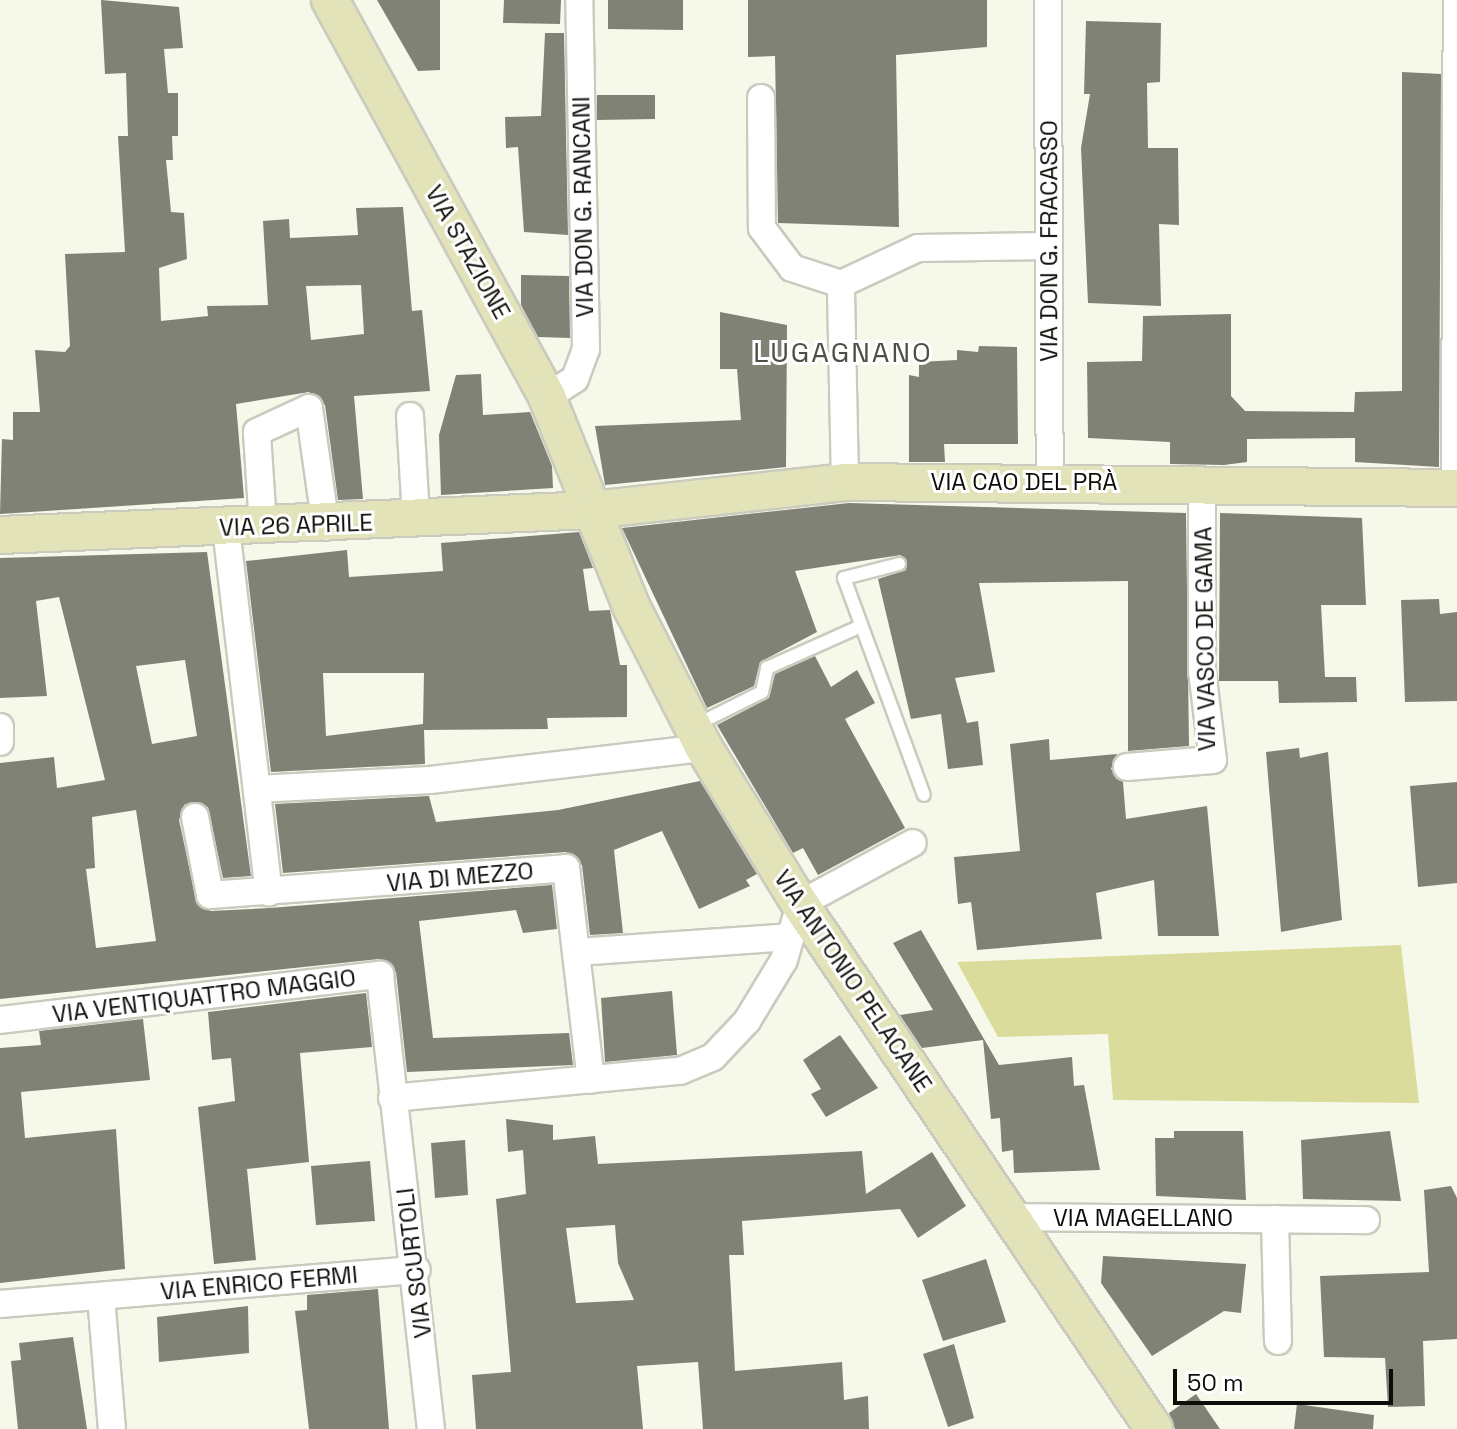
<!DOCTYPE html>
<meta charset="utf-8">
<style>
body{margin:0}
#map{position:relative;width:1457px;height:1429px;overflow:hidden;background:#f6f8ea;font-family:"Space Grotesk",sans-serif}
div>[style]{position:absolute}
.green>*{inset:0;background:#d9dc9b}
.building>*{inset:0;background:#818276}
.roads{filter:drop-shadow(2px 0 #cacbbe) drop-shadow(-2px 0 #cacbbe) drop-shadow(0 2px #cacbbe) drop-shadow(0 -2px #cacbbe)}
.lane>*{height:12px;margin:-6px;padding:0 6px;transform-origin:6px;border-radius:6px;background:#fff}
.street>*{height:26px;margin:-13px;padding:0 13px;transform-origin:13px;border-radius:13px;background:#fff}
.secondary>*{height:36px;margin:-18px;padding:0 18px;transform-origin:18px;border-radius:18px;background:#e2e3b9}
span{translate:-50% -50%;white-space:nowrap;text-align:center;line-height:1.15;-webkit-text-stroke:6px #fff;paint-order:stroke}
.street-label{font-size:24px;color:#0d0d09}
.quarter-label{font-size:28px;color:#4f4f45;letter-spacing:2px}
.scale{position:absolute;left:1173px;top:1369px;width:220px;height:36px;box-sizing:border-box;border:4px solid #0d0d09;border-top:0;padding-left:10px;font-size:24px;line-height:28px;white-space:nowrap;color:#0d0d09;-webkit-text-stroke:6px #fff;paint-order:stroke}
</style>
<div id="map">
<div class="green">
<div style="clip-path:polygon(1401px 945px,1419px 1103px,1113px 1100px,1108px 1034px,998px 1037px,957px 962px)"></div>
</div>
<div class="building">
<div style="clip-path:polygon(evenodd,101px 0,179px 7px,183px 48px,164px 49px,168px 93px,178px 93px,178px 136px,172px 136px,173px 160px,166px 160px,171px 212px,184px 213px,187px 259px,159px 268px,161px 321px,208px 316px,207px 306px,268px 305px,263px 221px,289px 219px,290px 238px,358px 235px,356px 208px,403px 207px,412px 311px,422px 310px,430px 391px,354px 396px,363px 499px,338px 500px,325px 405px,309px 392px,236px 404px,244px 498px,0 514px,2px 439px,13px 440px,13px 412px,40px 412px,35px 350px,65px 352px,70px 346px,65px 254px,125px 252px,118px 136px,128px 136px,126px 73px,105px 74px,101px 0,361px 285px,364px 334px,311px 340px,306px 286px,361px 285px)"></div>
<div style="clip-path:polygon(377px 0,440px 0,440px 70px,418px 71px)"></div>
<div style="clip-path:polygon(504px 0,561px 0,560px 24px,503px 23px)"></div>
<div style="clip-path:polygon(608px 0,683px 0,683px 30px,608px 29px)"></div>
<div style="clip-path:polygon(748px 0,987px 0,987px 47px,896px 55px,899px 227px,778px 223px,775px 56px,748px 57px)"></div>
<div style="clip-path:polygon(1086px 21px,1161px 23px,1160px 82px,1147px 83px,1148px 148px,1178px 148px,1179px 225px,1159px 224px,1161px 306px,1088px 303px,1081px 148px,1090px 94px,1084px 94px)"></div>
<div style="clip-path:polygon(545px 33px,564px 33px,568px 235px,524px 232px,518px 147px,506px 148px,505px 117px,541px 116px)"></div>
<div style="clip-path:polygon(1402px 72px,1441px 74px,1439px 467px,1355px 462px,1355px 438px,1247px 439px,1247px 462px,1224px 465px,1170px 464px,1170px 442px,1088px 438px,1087px 362px,1142px 361px,1143px 316px,1231px 314px,1231px 396px,1245px 411px,1354px 412px,1355px 392px,1402px 391px)"></div>
<div style="clip-path:polygon(597px 95px,655px 95px,655px 119px,597px 120px)"></div>
<div style="clip-path:polygon(521px 275px,569px 276px,570px 338px,538px 337px,521px 305px)"></div>
<div style="clip-path:polygon(720px 312px,787px 325px,786px 467px,605px 485px,595px 426px,741px 420px,737px 369px,720px 369px)"></div>
<div style="clip-path:polygon(979px 346px,1017px 347px,1018px 444px,944px 444px,945px 462px,909px 462px,909px 375px,919px 377px,919px 362px,957px 360px,957px 350px,978px 352px)"></div>
<div style="clip-path:polygon(481px 374px,483px 415px,530px 412px,552px 466px,553px 488px,441px 495px,439px 435px,456px 375px)"></div>
<div style="clip-path:polygon(849px 503px,1186px 513px,1189px 746px,1128px 751px,1128px 581px,979px 583px,995px 672px,955px 678px,967px 723px,978px 721px,983px 765px,948px 769px,941px 714px,911px 719px,878px 579px,906px 570px,901px 555px,795px 571px,817px 632px,760px 662px,754px 686px,707px 708px,622px 528px)"></div>
<div style="clip-path:polygon(1220px 513px,1362px 518px,1366px 605px,1321px 605px,1325px 677px,1356px 677px,1357px 702px,1279px 703px,1278px 681px,1219px 681px)"></div>
<div style="clip-path:polygon(evenodd,579px 532px,593px 568px,583px 569px,589px 611px,610px 610px,620px 665px,627px 665px,627px 717px,547px 718px,548px 729px,424px 730px,425px 764px,271px 772px,246px 561px,347px 550px,349px 577px,443px 571px,441px 543px,579px 532px,323px 673px,424px 673px,423px 724px,326px 736px,323px 673px)"></div>
<div style="clip-path:polygon(evenodd,207px 552px,251px 876px,223px 878px,208px 807px,185px 804px,179px 820px,197px 904px,211px 911px,270px 908px,552px 885px,557px 929px,523px 933px,516px 910px,419px 921px,433px 1038px,569px 1033px,573px 1065px,407px 1072px,396px 972px,379px 959px,0 999px,0 763px,54px 757px,57px 788px,105px 780px,59px 597px,36px 601px,47px 696px,0 698px,0 558px,207px 552px,185px 660px,197px 736px,152px 744px,136px 666px,185px 660px,207px 552px,136px 810px,156px 941px,96px 948px,86px 869px,95px 868px,92px 817px,136px 810px)"></div>
<div style="clip-path:polygon(1439px 599px,1440px 614px,1457px 612px,1457px 701px,1405px 702px,1401px 600px)"></div>
<div style="clip-path:polygon(815px 656px,831px 687px,857px 670px,875px 703px,845px 719px,905px 828px,818px 875px,803px 848px,793px 853px,717px 725px,769px 698px,775px 674px)"></div>
<div style="clip-path:polygon(1049px 739px,1050px 760px,1117px 754px,1111px 769px,1123px 782px,1126px 819px,1207px 806px,1219px 936px,1158px 936px,1154px 880px,1096px 893px,1102px 939px,977px 950px,971px 902px,958px 904px,954px 857px,1020px 851px,1010px 744px)"></div>
<div style="clip-path:polygon(1299px 748px,1300px 758px,1328px 752px,1342px 920px,1281px 932px,1266px 752px)"></div>
<div style="clip-path:polygon(700px 781px,757px 874px,746px 880px,750px 886px,699px 909px,662px 831px,614px 850px,623px 933px,590px 935px,582px 865px,566px 852px,283px 873px,275px 804px,429px 796px,436px 822px,558px 810px)"></div>
<div style="clip-path:polygon(1457px 782px,1457px 883px,1418px 887px,1410px 786px)"></div>
<div style="clip-path:polygon(921px 930px,999px 1065px,1072px 1057px,1074px 1086px,1084px 1085px,1100px 1170px,1014px 1173px,1013px 1150px,1002px 1152px,1000px 1118px,991px 1119px,983px 1040px,922px 1048px,900px 1015px,933px 1010px,893px 943px)"></div>
<div style="clip-path:polygon(672px 991px,677px 1055px,605px 1062px,601px 998px)"></div>
<div style="clip-path:polygon(366px 993px,372px 1047px,300px 1053px,309px 1162px,247px 1169px,256px 1260px,214px 1264px,198px 1107px,235px 1101px,231px 1058px,212px 1060px,208px 1012px)"></div>
<div style="clip-path:polygon(143px 1019px,150px 1080px,21px 1092px,25px 1138px,116px 1129px,125px 1269px,0 1283px,0 1048px,41px 1045px,39px 1031px)"></div>
<div style="clip-path:polygon(840px 1035px,878px 1088px,826px 1117px,811px 1094px,821px 1089px,803px 1060px)"></div>
<div style="clip-path:polygon(evenodd,506px 1119px,553px 1125px,553px 1140px,595px 1136px,598px 1164px,862px 1151px,866px 1194px,932px 1152px,966px 1206px,918px 1238px,900px 1209px,742px 1221px,744px 1255px,729px 1255px,735px 1371px,842px 1362px,844px 1400px,868px 1396px,869px 1429px,703px 1429px,698px 1362px,637px 1366px,643px 1429px,476px 1429px,472px 1375px,511px 1372px,496px 1199px,526px 1194px,523px 1150px,508px 1152px,506px 1119px,615px 1225px,618px 1263px,634px 1300px,576px 1303px,566px 1228px,615px 1225px)"></div>
<div style="clip-path:polygon(1174px 1131px,1243px 1131px,1246px 1200px,1156px 1196px,1155px 1138px,1174px 1138px)"></div>
<div style="clip-path:polygon(1390px 1131px,1401px 1201px,1303px 1199px,1301px 1140px)"></div>
<div style="clip-path:polygon(465px 1140px,468px 1195px,435px 1198px,431px 1143px)"></div>
<div style="clip-path:polygon(370px 1161px,375px 1221px,316px 1225px,311px 1166px)"></div>
<div style="clip-path:polygon(1451px 1186px,1457px 1198px,1457px 1339px,1423px 1341px,1425px 1406px,1388px 1407px,1385px 1358px,1324px 1357px,1320px 1276px,1429px 1272px,1424px 1190px)"></div>
<div style="clip-path:polygon(1103px 1256px,1246px 1264px,1241px 1313px,1224px 1311px,1152px 1356px,1101px 1283px)"></div>
<div style="clip-path:polygon(986px 1259px,1006px 1322px,943px 1341px,922px 1280px)"></div>
<div style="clip-path:polygon(378px 1289px,389px 1429px,309px 1429px,295px 1311px,307px 1310px,307px 1295px)"></div>
<div style="clip-path:polygon(248px 1306px,249px 1353px,159px 1362px,157px 1317px)"></div>
<div style="clip-path:polygon(73px 1337px,87px 1429px,18px 1429px,11px 1361px,21px 1360px,19px 1343px)"></div>
<div style="clip-path:polygon(954px 1344px,974px 1418px,948px 1427px,923px 1354px)"></div>
<div style="clip-path:polygon(1196px 1394px,1220px 1429px,1175px 1429px,1169px 1413px)"></div>
<div style="clip-path:polygon(1297px 1404px,1374px 1415px,1373px 1429px,1294px 1429px)"></div>
</div>
<div class="roads">
<div class="lane">
<div style="left:899px;top:564px;width:57px;rotate:165.7deg"></div>
<div style="left:844px;top:578px;width:231px;rotate:69.8deg"></div>
<div style="left:696px;top:725px;width:74px;rotate:-26.6deg"></div>
<div style="left:762px;top:692px;width:25px;rotate:-78deg"></div>
<div style="left:767px;top:668px;width:103px;rotate:-24.1deg"></div>
</div>
<div class="street">
<div style="left:1048px;top:0;width:482px;rotate:89.8deg"></div>
<div style="left:761px;top:98px;width:130px;rotate:89.6deg"></div>
<div style="left:762px;top:228px;width:50px;rotate:53.1deg"></div>
<div style="left:792px;top:268px;width:52px;rotate:18.1deg"></div>
<div style="left:547px;top:397px;width:33px;rotate:-33deg"></div>
<div style="left:575px;top:379px;width:32px;rotate:-70deg"></div>
<div style="left:586px;top:349px;width:349px;rotate:-91.1deg"></div>
<div style="left:410px;top:416px;width:102px;rotate:86.6deg"></div>
<div style="left:845px;top:482px;width:198px;rotate:-91.2deg"></div>
<div style="left:841px;top:284px;width:85px;rotate:-25.1deg"></div>
<div style="left:918px;top:248px;width:130px;rotate:-0.9deg"></div>
<div style="left:1455px;top:488px;width:488px;rotate:-89.8deg"></div>
<div style="left:263px;top:526px;width:94px;rotate:-93.7deg"></div>
<div style="left:257px;top:432px;width:57px;rotate:-24.8deg"></div>
<div style="left:309px;top:408px;width:120px;rotate:81.9deg"></div>
<div style="left:226px;top:528px;width:367px;rotate:83.3deg"></div>
<div style="left:0;top:727px;width:15px;rotate:90deg"></div>
<div style="left:1127px;top:767px;width:86px;rotate:-4.7deg"></div>
<div style="left:1213px;top:760px;width:90px;rotate:-97deg"></div>
<div style="left:1202px;top:671px;width:188px;rotate:-90deg"></div>
<div style="left:257px;top:789px;width:173px;rotate:-3deg"></div>
<div style="left:430px;top:780px;width:276px;rotate:-6.7deg"></div>
<div style="left:195px;top:817px;width:79px;rotate:79.1deg"></div>
<div style="left:210px;top:895px;width:357px;rotate:-4.3deg"></div>
<div style="left:566px;top:868px;width:213px;rotate:83.3deg"></div>
<div style="left:576px;top:952px;width:215px;rotate:-4deg"></div>
<div style="left:0;top:1020px;width:383px;rotate:-6.8deg"></div>
<div style="left:380px;top:975px;width:457px;rotate:83.6deg"></div>
<div style="left:392px;top:1098px;width:289px;rotate:-5.4deg"></div>
<div style="left:680px;top:1071px;width:36px;rotate:-23deg"></div>
<div style="left:713px;top:1057px;width:50px;rotate:-46.6deg"></div>
<div style="left:747px;top:1021px;width:71px;rotate:-58.8deg"></div>
<div style="left:784px;top:960px;width:58px;rotate:-74.1deg"></div>
<div style="left:800px;top:904px;width:128px;rotate:-28.4deg"></div>
<div style="left:1012px;top:1217px;width:354px;rotate:0.5deg"></div>
<div style="left:1275px;top:1219px;width:122px;rotate:88.6deg"></div>
<div style="left:101px;top:1296px;width:133px;rotate:85.3deg"></div>
<div style="left:0;top:1304px;width:418px;rotate:-4.7deg"></div>
</div>
<div class="secondary">
<div style="left:330px;top:0;width:452px;rotate:61.3deg"></div>
<div style="left:547px;top:397px;width:227px;rotate:68.1deg"></div>
<div style="left:632px;top:608px;width:157px;rotate:62.8deg"></div>
<div style="left:704px;top:748px;width:183px;rotate:58.4deg"></div>
<div style="left:800px;top:904px;width:633px;rotate:56.01deg"></div>
<div style="left:0;top:535px;width:594px;rotate:-2.41deg"></div>
<div style="left:593px;top:510px;width:254px;rotate:-6.3deg"></div>
<div style="left:845px;top:482px;width:612px;rotate:0.56deg"></div>
</div>
</div>
<div class="street-label">
<span style="left:583px;top:207px;rotate:-91deg">VIA DON G. RANCANI</span>
<span style="left:1049px;top:241px;rotate:-90deg">VIA DON G. FRACASSO</span>
<span style="left:468px;top:252px;rotate:61deg">VIA STAZIONE</span>
<span style="left:1024px;top:482px">VIA CAO DEL PRÀ</span>
<span style="left:296px;top:525px;rotate:-2deg">VIA 26 APRILE</span>
<span style="left:1205px;top:639px;rotate:-91deg">VIA VASCO DE GAMA</span>
<span style="left:460px;top:877px;rotate:-5deg">VIA DI MEZZO</span>
<span style="left:853px;top:981px;rotate:56deg">VIA ANTONIO PELACANE</span>
<span style="left:204px;top:996px;rotate:-7deg">VIA VENTIQUATTRO MAGGIO</span>
<span style="left:1143px;top:1218px">VIA MAGELLANO</span>
<span style="left:414px;top:1263px;rotate:-97deg">VIA SCURTOLI</span>
<span style="left:259px;top:1283px;rotate:-5deg">VIA ENRICO FERMI</span>
</div>
<div class="quarter-label">
<span style="left:843px;top:352px">LUGAGNANO</span>
</div>
<div class="scale">50 m</div>
</div>
